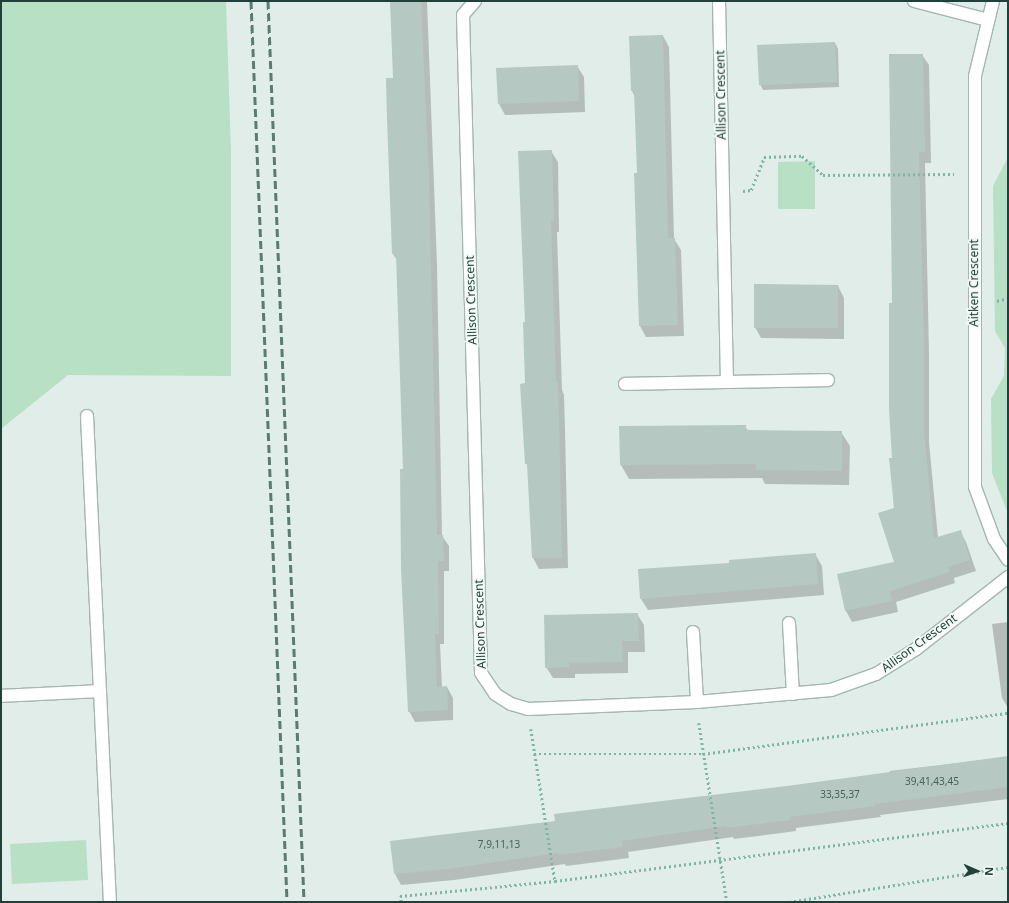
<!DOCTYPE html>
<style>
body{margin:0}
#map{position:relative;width:1009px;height:903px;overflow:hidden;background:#e1ede8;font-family:"Noto Sans",sans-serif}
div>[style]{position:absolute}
.green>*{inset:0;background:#b8e0c5}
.shadow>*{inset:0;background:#0003}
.building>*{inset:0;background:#b6c8c2}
.path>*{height:2.5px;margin-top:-1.25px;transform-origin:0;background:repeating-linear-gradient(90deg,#7fb4a6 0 2px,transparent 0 5px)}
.roads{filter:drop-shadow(1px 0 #a3b6b0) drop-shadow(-1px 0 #a3b6b0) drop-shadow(0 1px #a3b6b0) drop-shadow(0 -1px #a3b6b0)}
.lane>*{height:12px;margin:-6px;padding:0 6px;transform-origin:6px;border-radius:6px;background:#fff}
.street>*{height:12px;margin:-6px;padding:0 6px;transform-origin:6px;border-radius:6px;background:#fff}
.rail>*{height:3px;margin-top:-1.5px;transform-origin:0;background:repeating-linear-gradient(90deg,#5a7b74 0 8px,transparent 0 12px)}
span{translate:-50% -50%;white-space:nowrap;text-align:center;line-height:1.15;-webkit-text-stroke:3.5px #f2f9f6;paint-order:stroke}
.number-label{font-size:10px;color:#46625b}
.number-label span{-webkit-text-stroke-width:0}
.street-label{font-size:12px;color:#204039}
.frame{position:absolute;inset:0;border:2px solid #204039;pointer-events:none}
.north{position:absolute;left:957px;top:851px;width:40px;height:40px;-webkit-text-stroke:3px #f2f9f6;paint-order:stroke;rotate:92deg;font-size:11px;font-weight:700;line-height:16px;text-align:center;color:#204039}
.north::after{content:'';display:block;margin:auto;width:14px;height:18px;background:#204039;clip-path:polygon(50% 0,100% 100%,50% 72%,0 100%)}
</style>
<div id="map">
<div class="green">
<div style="clip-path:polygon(1px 1px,226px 1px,231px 152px,231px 376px,68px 375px,1px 429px)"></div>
<div style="clip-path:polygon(1008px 152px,1008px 514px,992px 473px,991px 399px,1004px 376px,1005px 348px,995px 331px,993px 186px,1008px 157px)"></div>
<div style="clip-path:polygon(815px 161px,815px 209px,778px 209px,778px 162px)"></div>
<div style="clip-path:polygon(86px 840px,88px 880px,12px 884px,10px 844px)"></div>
</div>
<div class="shadow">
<div style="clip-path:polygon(391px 1px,427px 1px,437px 264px,442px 536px,449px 546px,449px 571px,444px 571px,444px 644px,440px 644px,442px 687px,447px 687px,453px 698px,453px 720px,415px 722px,409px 711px,404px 470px,397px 260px,393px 254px,394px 79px)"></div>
<div style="clip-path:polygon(663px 36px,669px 47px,674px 239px,681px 250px,684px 336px,646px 337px,640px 326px,638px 174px,635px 97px,632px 91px,630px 37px)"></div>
<div style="clip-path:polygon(835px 43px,838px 49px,839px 87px,763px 90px,760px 84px)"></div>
<div style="clip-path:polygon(922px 55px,929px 65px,931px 163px,925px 163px,929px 353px,929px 442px,938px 538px,960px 531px,966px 542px,976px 571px,954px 578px,955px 583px,896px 602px,898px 612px,852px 622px,846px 611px,838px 575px,895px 563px,893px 459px,893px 304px)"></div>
<div style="clip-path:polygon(577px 66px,584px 77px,585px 112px,505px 115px,499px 104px)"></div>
<div style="clip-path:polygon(551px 151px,558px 162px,559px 232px,557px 232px,562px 390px,564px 395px,565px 429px,568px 568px,539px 569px,533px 558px,528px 467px,526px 463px,526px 323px)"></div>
<div style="clip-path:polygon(838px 286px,844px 298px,844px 339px,761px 338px,755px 327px)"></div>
<div style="clip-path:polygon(745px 426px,748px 431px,841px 432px,850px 446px,849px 485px,765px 484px,762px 478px,629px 479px,621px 465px)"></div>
<div style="clip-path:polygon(815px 554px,822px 566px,824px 595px,648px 610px,641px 599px,730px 564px)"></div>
<div style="clip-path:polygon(637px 614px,644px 625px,645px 652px,628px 652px,628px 673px,575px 674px,575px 678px,553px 678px,546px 667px)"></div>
<div style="clip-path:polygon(1008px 622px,1008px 708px,1002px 698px,992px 624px)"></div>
<div style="clip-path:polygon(1008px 757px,1008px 799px,880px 815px,881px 817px,796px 828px,796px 831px,734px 839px,733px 837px,628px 852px,629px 858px,566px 866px,565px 864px,454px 880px,401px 885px,395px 874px,556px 822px,890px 773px,890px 771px)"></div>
</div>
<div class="building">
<div style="clip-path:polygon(390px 1px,421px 1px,429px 177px,437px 535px,443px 535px,444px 561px,438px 561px,439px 634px,435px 634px,437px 687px,447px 686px,448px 710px,408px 712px,401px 569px,400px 469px,403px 469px,396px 254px,392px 254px,387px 119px,386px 78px,393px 78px)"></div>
<div style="clip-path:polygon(663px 35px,668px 238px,675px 238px,678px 325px,639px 326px,634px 173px,637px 173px,634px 91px,631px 91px,629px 36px)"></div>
<div style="clip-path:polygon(835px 42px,837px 82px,759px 85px,757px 45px)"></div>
<div style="clip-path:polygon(889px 54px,923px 54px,925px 152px,919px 152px,924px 341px,924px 430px,934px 538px,961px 530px,970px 560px,948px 567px,950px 572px,890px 591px,892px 601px,845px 611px,837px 574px,894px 562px,878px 513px,894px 508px,889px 458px,892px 458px,889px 409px,889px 303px,892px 303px)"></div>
<div style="clip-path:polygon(578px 65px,579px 101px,498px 104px,496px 68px)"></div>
<div style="clip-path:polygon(552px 150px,554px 221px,551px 221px,556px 382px,558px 382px,559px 417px,562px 558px,532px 558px,527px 464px,525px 464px,520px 384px,525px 383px,523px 322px,525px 322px,518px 151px)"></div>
<div style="clip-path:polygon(754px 284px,838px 285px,838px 328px,754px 328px)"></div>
<div style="clip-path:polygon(746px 425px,746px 430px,842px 431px,842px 471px,756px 470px,756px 464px,620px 465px,619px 426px)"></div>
<div style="clip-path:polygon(816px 553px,818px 584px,640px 599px,638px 569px,729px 563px,729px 560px)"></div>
<div style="clip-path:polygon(638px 613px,639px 641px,622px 641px,623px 662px,569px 663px,569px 667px,545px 668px,544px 615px)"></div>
<div style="clip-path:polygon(1008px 756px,1008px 787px,875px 804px,875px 806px,790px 817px,791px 820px,726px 828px,726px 826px,622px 841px,623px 847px,559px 855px,558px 853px,448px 869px,394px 874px,390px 841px,555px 821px,554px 814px,787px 786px)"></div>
</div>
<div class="path">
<div style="left:743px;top:191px;width:8px;rotate:-7deg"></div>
<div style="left:751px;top:190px;width:35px;rotate:-68deg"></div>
<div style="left:764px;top:157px;width:38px;rotate:-2deg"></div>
<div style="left:802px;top:156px;width:28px;rotate:42deg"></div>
<div style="left:823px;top:175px;width:131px;rotate:-0.4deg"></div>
<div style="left:997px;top:301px;width:11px;rotate:-15deg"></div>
<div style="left:699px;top:723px;width:181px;rotate:81.1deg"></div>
<div style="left:531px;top:729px;width:154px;rotate:81deg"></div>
<div style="left:534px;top:754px;width:169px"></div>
<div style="left:703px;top:754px;width:308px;rotate:-7.7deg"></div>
<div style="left:401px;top:902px;width:6px;rotate:-99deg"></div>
<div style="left:400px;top:896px;width:156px;rotate:-5.5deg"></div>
<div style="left:555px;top:881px;width:457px;rotate:-7.3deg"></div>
<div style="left:789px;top:902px;width:222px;rotate:-9.1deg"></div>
</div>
<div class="roads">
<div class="lane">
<div style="left:87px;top:416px;width:487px;rotate:87.3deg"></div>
<div style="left:789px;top:623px;width:71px;rotate:86.8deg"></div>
<div style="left:693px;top:632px;width:70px;rotate:86.7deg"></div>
<div style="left:1px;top:696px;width:99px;rotate:-2.9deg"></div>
</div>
<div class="street">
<div style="left:475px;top:1px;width:18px;rotate:131deg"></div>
<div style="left:463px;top:15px;width:658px;rotate:88.43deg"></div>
<div style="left:481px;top:673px;width:25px;rotate:56deg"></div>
<div style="left:495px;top:694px;width:19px;rotate:32deg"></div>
<div style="left:511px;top:704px;width:18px;rotate:16deg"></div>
<div style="left:528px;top:709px;width:169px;rotate:-2.4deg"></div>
<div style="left:697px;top:702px;width:135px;rotate:-5.1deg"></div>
<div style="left:831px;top:690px;width:48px;rotate:-19.6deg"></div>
<div style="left:876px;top:674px;width:47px;rotate:-32deg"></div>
<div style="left:916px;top:649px;width:117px;rotate:-38deg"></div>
<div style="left:719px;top:1px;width:381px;rotate:88.8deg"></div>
<div style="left:914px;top:1px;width:76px;rotate:14.4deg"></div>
<div style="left:993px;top:1px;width:77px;rotate:103.5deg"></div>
<div style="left:975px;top:76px;width:411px;rotate:90deg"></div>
<div style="left:975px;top:487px;width:55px;rotate:69.9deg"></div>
<div style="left:994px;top:539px;width:25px;rotate:56deg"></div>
<div style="left:625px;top:384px;width:203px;rotate:-1.1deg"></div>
</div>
</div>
<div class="rail">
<div style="left:251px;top:1px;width:902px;rotate:87.71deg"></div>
<div style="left:268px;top:1px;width:902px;rotate:87.71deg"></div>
</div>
<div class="number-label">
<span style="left:932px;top:782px">39,41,43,45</span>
<span style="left:840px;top:795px">33,35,37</span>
<span style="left:499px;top:845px">7,9,11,13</span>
</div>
<div class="street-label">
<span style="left:721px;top:95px;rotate:-91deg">Allison Crescent</span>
<span style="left:974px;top:283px;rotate:-90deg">Aitken Crescent</span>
<span style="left:471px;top:300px;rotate:-92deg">Allison Crescent</span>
<span style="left:480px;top:624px;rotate:-92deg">Allison Crescent</span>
<span style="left:919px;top:643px;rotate:-36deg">Allison Crescent</span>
</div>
<div class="frame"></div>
<div class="north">N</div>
</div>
